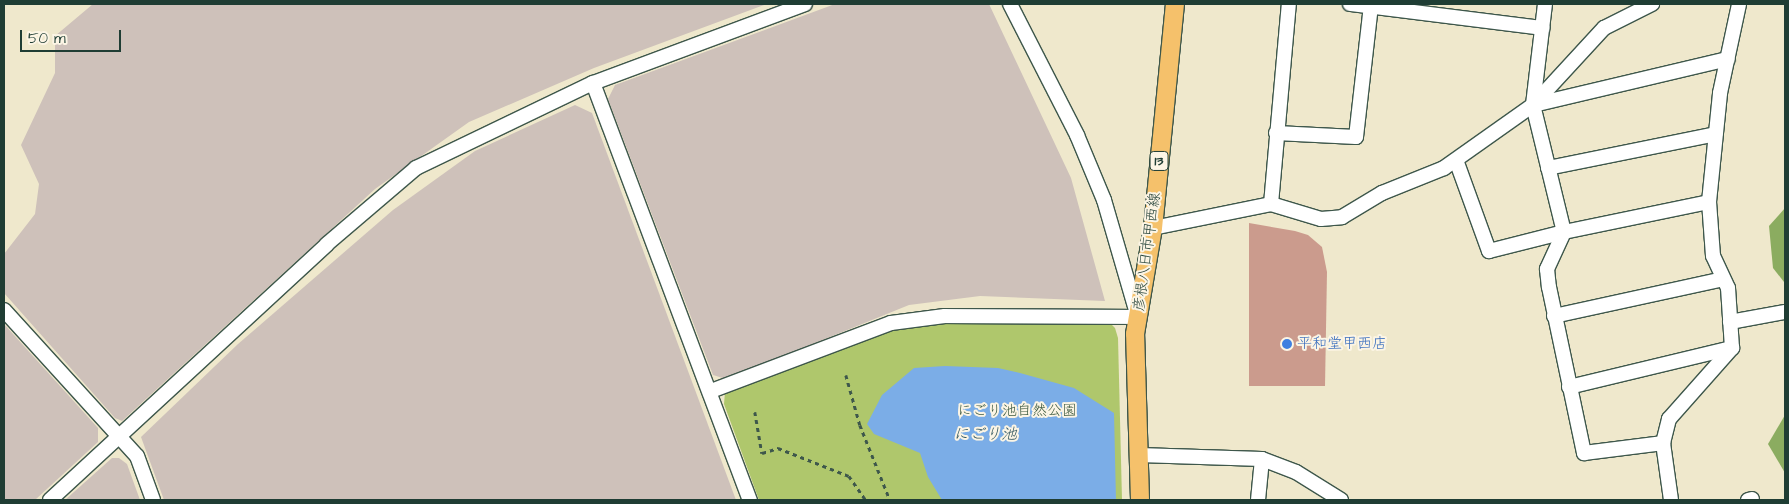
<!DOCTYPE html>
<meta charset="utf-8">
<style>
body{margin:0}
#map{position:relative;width:1789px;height:504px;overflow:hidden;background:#efe8cc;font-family:"Architects Daughter","Klee One",sans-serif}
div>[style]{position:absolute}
.industrial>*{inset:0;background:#cec1ba}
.green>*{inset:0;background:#afc76c}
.forest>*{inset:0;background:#8bac60}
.water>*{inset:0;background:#7bade7}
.building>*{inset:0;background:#cb9b8d}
.path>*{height:2.5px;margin-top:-1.25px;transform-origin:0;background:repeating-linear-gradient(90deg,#3e574b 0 4px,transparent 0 8px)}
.roads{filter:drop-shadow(1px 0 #3e574b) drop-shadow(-1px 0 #3e574b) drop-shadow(0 1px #3e574b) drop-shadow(0 -1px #3e574b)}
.minor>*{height:14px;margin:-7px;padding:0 7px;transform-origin:7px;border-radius:7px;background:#fff}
.major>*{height:18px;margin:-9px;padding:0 9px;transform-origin:9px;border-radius:9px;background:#f5c16b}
.dots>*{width:14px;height:14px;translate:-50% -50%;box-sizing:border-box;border:2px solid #fcf5e5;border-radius:50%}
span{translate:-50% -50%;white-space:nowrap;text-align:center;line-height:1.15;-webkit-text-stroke:4px #fcf5e5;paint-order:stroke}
.shield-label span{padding:1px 4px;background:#fcf5e5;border:1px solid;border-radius:4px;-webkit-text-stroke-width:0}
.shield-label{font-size:14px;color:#1f3d34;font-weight:700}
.street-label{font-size:15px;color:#1f3d34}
.shop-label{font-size:15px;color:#366cbe}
.left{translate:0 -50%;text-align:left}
.park-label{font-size:15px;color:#3c593f}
.water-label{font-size:16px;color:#365961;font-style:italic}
.frame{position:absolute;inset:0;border:5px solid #1f3d34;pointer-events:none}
.scale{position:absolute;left:20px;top:30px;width:101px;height:22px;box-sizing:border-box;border:2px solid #1f3d34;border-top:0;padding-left:6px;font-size:15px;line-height:18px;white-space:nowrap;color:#1f3d34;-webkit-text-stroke:4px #fcf5e5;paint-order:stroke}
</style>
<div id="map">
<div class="industrial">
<div style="clip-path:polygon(93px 4px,767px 4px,594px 68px,469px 122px,375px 189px,122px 421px,115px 418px,4px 293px,4px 254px,35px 214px,39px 184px,21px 145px,55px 73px,55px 36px)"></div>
<div style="clip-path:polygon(835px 4px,989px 4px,1071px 178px,1105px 301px,980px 296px,909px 305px,726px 379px,713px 375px,608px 99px,615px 85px)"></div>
<div style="clip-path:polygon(575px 105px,592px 113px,736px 500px,164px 500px,141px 437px,238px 344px,393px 210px,475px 151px)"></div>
<div style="clip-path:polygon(4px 324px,98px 428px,98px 442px,35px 500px,4px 500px)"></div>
<div style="clip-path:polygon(112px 458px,119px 458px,127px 464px,140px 500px,65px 500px)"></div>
</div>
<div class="green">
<div style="clip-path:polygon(1109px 322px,1115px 328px,1118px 338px,1122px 500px,759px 500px,724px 404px,725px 392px,882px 333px,909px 326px,935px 323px)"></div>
</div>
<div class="forest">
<div style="clip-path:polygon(1785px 208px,1785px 281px,1784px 282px,1773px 268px,1769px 226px)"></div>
<div style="clip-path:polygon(1785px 415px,1785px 473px,1768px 444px)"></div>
</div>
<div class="water">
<div style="clip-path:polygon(945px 366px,998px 368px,1020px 373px,1074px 388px,1114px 413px,1116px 500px,942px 500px,928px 477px,920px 453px,874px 434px,867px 424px,882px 395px,914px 368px)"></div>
</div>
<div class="building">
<div style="clip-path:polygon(1249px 223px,1295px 231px,1308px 235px,1322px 247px,1327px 272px,1325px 386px,1249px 386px)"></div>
</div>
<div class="path">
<div style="left:846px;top:375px;width:52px;rotate:74.4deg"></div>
<div style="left:860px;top:425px;width:81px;rotate:68.2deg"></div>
<div style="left:755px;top:412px;width:42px;rotate:80.3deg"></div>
<div style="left:762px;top:453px;width:17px;rotate:-17deg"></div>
<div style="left:778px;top:448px;width:76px;rotate:21.5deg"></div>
<div style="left:849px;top:476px;width:29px;rotate:55deg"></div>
</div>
<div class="roads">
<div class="minor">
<div style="left:1350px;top:4px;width:194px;rotate:7.1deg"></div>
<div style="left:1545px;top:4px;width:102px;rotate:96.8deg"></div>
<div style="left:1533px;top:105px;width:131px;rotate:76.3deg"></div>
<div style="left:1564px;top:232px;width:41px;rotate:114.7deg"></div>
<div style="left:1547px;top:269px;width:18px;rotate:84deg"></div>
<div style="left:1549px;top:287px;width:170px;rotate:78.1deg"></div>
<div style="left:1584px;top:453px;width:80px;rotate:-7.2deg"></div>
<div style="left:593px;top:83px;width:446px;rotate:69.4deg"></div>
<div style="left:1533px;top:105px;width:200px;rotate:-13.3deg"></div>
<div style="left:1276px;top:133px;width:80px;rotate:2.9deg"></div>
<div style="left:1356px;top:137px;width:132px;rotate:-83.5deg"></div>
<div style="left:1456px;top:160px;width:97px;rotate:70.1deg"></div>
<div style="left:1489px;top:251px;width:77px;rotate:-14.2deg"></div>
<div style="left:1564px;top:232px;width:148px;rotate:-11.7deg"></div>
<div style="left:1548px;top:168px;width:171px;rotate:-11.4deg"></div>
<div style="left:1271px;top:204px;width:201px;rotate:-84.9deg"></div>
<div style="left:1153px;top:228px;width:120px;rotate:-11.5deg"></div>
<div style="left:1271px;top:204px;width:52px;rotate:16.7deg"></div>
<div style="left:1321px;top:219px;width:21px;rotate:-5deg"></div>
<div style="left:1342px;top:217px;width:47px;rotate:-31deg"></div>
<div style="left:1382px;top:193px;width:67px;rotate:-22deg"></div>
<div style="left:1444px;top:168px;width:109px;rotate:-35.3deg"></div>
<div style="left:1533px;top:105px;width:105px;rotate:-47.3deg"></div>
<div style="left:1604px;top:28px;width:54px;rotate:-26.6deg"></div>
<div style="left:4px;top:310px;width:197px;rotate:47.7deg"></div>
<div style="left:137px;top:456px;width:47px;rotate:70deg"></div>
<div style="left:1554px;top:316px;width:173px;rotate:-12.3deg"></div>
<div style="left:1730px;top:322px;width:56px;rotate:-10.3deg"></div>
<div style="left:1569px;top:387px;width:168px;rotate:-13.5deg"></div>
<div style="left:711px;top:391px;width:192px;rotate:-20.7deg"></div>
<div style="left:891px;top:323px;width:54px;rotate:-7.4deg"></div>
<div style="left:945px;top:316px;width:193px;rotate:0.3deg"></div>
<div style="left:1138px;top:317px;width:122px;rotate:-106.2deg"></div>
<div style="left:1104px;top:200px;width:70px;rotate:-112.6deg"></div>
<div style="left:1077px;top:135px;width:147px;rotate:-117.1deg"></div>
<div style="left:1139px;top:455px;width:123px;rotate:1.9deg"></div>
<div style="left:1262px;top:459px;width:36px;rotate:21deg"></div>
<div style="left:1296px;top:472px;width:53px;rotate:31.9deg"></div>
<div style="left:50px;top:500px;width:377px;rotate:-42.7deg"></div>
<div style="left:327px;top:244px;width:117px;rotate:-40.5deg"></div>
<div style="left:416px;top:168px;width:196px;rotate:-25.7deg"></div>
<div style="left:593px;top:83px;width:226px;rotate:-20.4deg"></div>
<div style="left:1258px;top:500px;width:41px;rotate:-84.4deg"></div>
<div style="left:1671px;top:500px;width:58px;rotate:-98deg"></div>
<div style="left:1663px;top:443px;width:25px;rotate:-76deg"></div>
<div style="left:1669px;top:419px;width:95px;rotate:-48.4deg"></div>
<div style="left:1732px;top:348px;width:60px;rotate:-93.8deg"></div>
<div style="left:1728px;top:288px;width:35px;rotate:-115deg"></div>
<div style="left:1713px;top:256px;width:54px;rotate:-94.2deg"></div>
<div style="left:1709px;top:202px;width:110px;rotate:-84.2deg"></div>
<div style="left:1720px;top:93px;width:91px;rotate:-77.9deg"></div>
<div style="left:1748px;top:500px;width:4px;rotate:-14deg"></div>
</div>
<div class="major">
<div style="left:1140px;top:500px;width:166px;rotate:-91.7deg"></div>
<div style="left:1135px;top:334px;width:108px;rotate:-80.4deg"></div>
<div style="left:1153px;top:228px;width:225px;rotate:-84.4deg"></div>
</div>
</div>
<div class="dots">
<div style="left:1287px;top:344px;background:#3f7fe0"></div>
</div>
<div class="shield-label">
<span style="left:1159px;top:161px">13</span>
</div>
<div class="street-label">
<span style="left:1147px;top:252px;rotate:-82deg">彦根八日市甲西線</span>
</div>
<div class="shop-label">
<span class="left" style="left:1297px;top:344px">平和堂甲西店</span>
</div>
<div class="park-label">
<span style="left:1017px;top:411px">にごり池自然公園</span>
</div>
<div class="water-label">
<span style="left:985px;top:434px">にごり池</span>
</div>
<div class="frame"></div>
<div class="scale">50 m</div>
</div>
